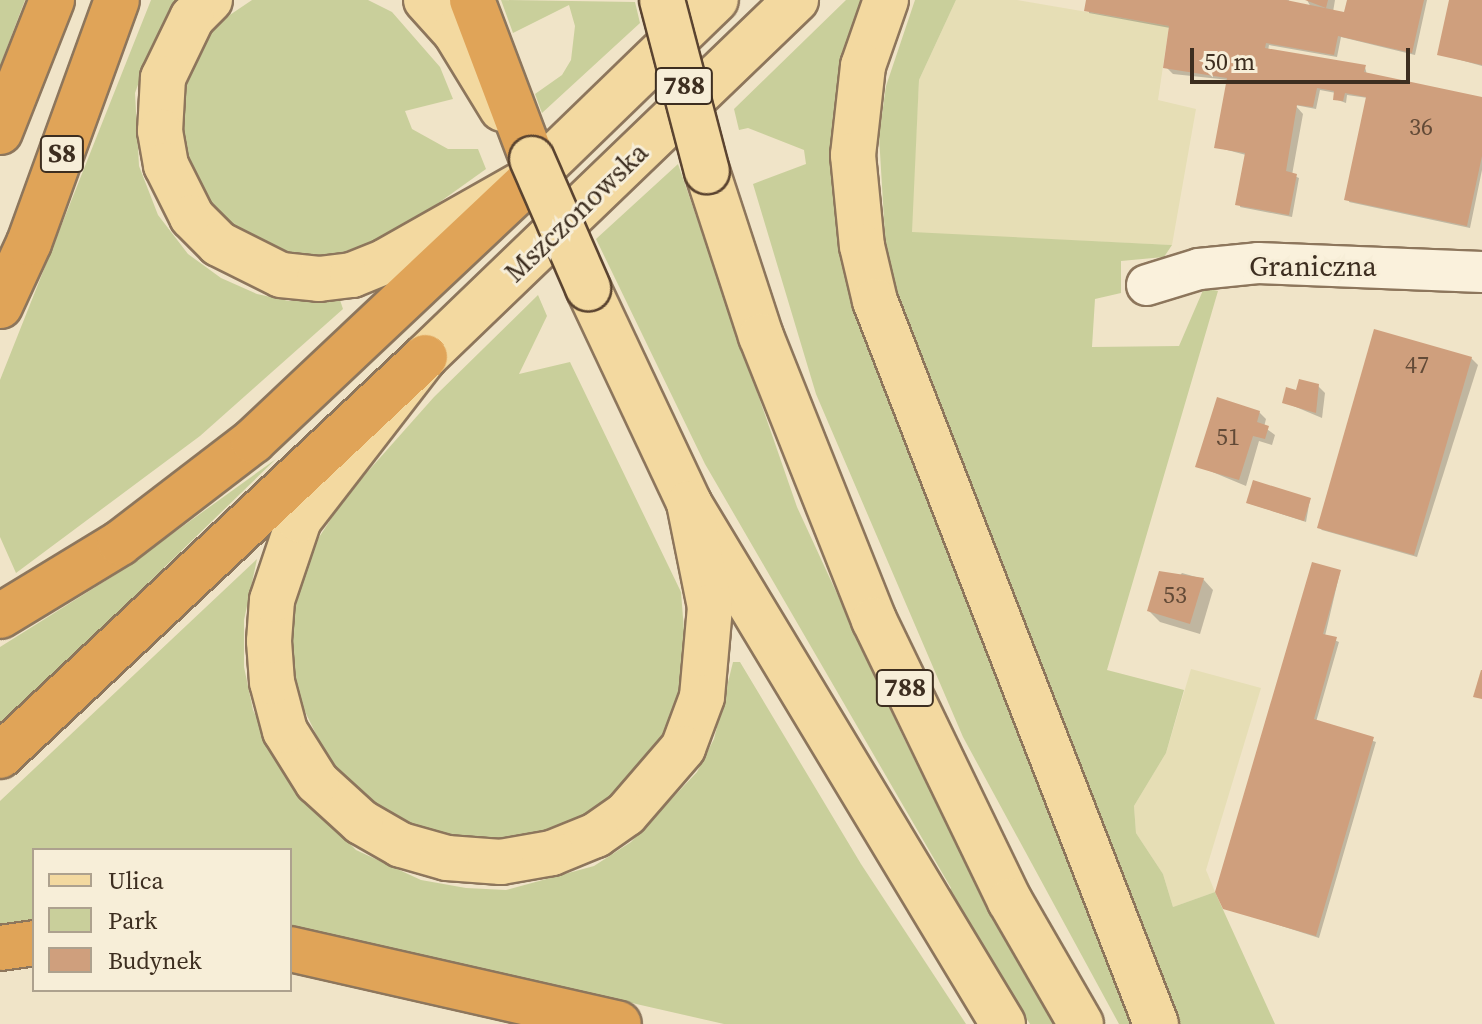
<!DOCTYPE html>
<style>
body{margin:0}
#map{position:relative;width:1482px;height:1024px;overflow:hidden;background:#f0e4c8;font-family:"Source Serif 4",serif}
div>[style]{position:absolute}
.farmland>*{inset:0;background:#e6deb5}
.green>*{inset:0;background:#c9cf9b}
.shadow>*{inset:0;background:#0003}
.building>*{inset:0;background:#cf9f7d}
.roads{filter:drop-shadow(2px 0 #8d765c) drop-shadow(-2px 0 #8d765c) drop-shadow(0 2px #8d765c) drop-shadow(0 -2px #8d765c)}
.minor>*{height:40px;margin:-20px;padding:0 20px;transform-origin:20px;border-radius:20px;background:#faf1dc}
.major>*{height:44px;margin:-22px;padding:0 22px;transform-origin:22px;border-radius:22px;background:#f3d9a0}
.highway>*{height:44px;margin:-22px;padding:0 22px;transform-origin:22px;border-radius:22px;background:#e0a458}
.bridges{filter:drop-shadow(2px 0 #5b4430) drop-shadow(-2px 0 #5b4430) drop-shadow(0 2px #5b4430) drop-shadow(0 -2px #5b4430)}
.major-bridge>*{height:44px;margin:-22px;padding:0 22px;transform-origin:22px;border-radius:22px;background:#f3d9a0}
span{translate:-50% -50%;white-space:nowrap;text-align:center;line-height:1.15;-webkit-text-stroke:6px #f7eed8;paint-order:stroke}
.number-label{font-size:24px;color:#624a37}
.number-label span{-webkit-text-stroke-width:0}
.shield-label span{padding:2px 6px;background:#f7eed8;border:2px solid;border-radius:6px;-webkit-text-stroke-width:0}
.shield-label{font-size:26px;color:#3d2e20;font-weight:700}
.street-label{font-size:28px;color:#3d2e20}
.legend{position:absolute;left:32px;top:848px;width:260px;height:144px;box-sizing:border-box;background:#f7eed8;border:2px solid #ada18e;margin:0;padding:10px 14px;list-style:none;font-size:24px;color:#3d2e20}
.legend li{display:flex;align-items:center;gap:16px;height:40px}
.legend b{width:40px;border:2px solid #ada18e}
.scale{position:absolute;left:1190px;top:48px;width:220px;height:36px;box-sizing:border-box;border:4px solid #3d2e20;border-top:0;padding-left:10px;font-size:24px;line-height:28px;white-space:nowrap;color:#3d2e20;-webkit-text-stroke:6px #f7eed8;paint-order:stroke}
</style>
<div id="map">
<div class="farmland">
<div style="clip-path:polygon(956px 0,1017px 0,1169px 26px,1158px 100px,1196px 109px,1172px 245px,911px 233px,919px 80px)"></div>
<div style="clip-path:polygon(1191px 669px,1261px 688px,1206px 870px,1215px 892px,1173px 907px,1163px 874px,1136px 833px,1134px 806px,1166px 753px)"></div>
</div>
<div class="green">
<div style="clip-path:polygon(0 0,25px 0,0 66px)"></div>
<div style="clip-path:polygon(151px 0,184px 0,150px 51px,135px 93px,139px 166px,158px 215px,188px 254px,221px 278px,257px 294px,289px 301px,340px 300px,343px 309px,200px 436px,16px 573px,0 537px,0 380px)"></div>
<div style="clip-path:polygon(252px 0,368px 0,392px 12px,440px 67px,453px 99px,405px 111px,412px 129px,448px 149px,478px 149px,486px 169px,395px 234px,340px 253px,310px 256px,272px 249px,216px 217px,179px 153px,178px 91px,209px 29px)"></div>
<div style="clip-path:polygon(501px 0,635px 2px,640px 23px,542px 113px,535px 94px,562px 75px,571px 60px,575px 26px,569px 5px,513px 33px)"></div>
<div style="clip-path:polygon(846px 0,864px 0,835px 124px,834px 186px,842px 246px,1131px 1024px,1119px 1024px,963px 737px,816px 394px,753px 184px,806px 164px,804px 150px,748px 128px,739px 130px,734px 109px)"></div>
<div style="clip-path:polygon(915px 0,956px 0,919px 80px,912px 232px,1172px 245px,1164px 257px,1121px 261px,1121px 293px,1095px 299px,1092px 347px,1179px 346px,1204px 288px,1218px 291px,1107px 670px,1184px 690px,1166px 753px,1134px 806px,1136px 833px,1163px 874px,1173px 907px,1215px 892px,1275px 1024px,1176px 1024px,895px 299px,886px 253px,879px 136px,886px 86px)"></div>
<div style="clip-path:polygon(678px 164px,797px 507px,904px 739px,1007px 944px,1055px 1024px,1030px 1024px,946px 896px,951px 888px,705px 464px,596px 239px)"></div>
<div style="clip-path:polygon(538px 295px,547px 316px,519px 374px,570px 362px,681px 592px,686px 656px,677px 712px,664px 741px,617px 793px,579px 821px,524px 840px,455px 838px,402px 821px,369px 801px,332px 767px,295px 691px,288px 634px,312px 548px,346px 496px,434px 397px)"></div>
<div style="clip-path:polygon(276px 459px,71px 658px,0 723px,0 647px,118px 573px)"></div>
<div style="clip-path:polygon(257px 559px,244px 620px,244px 667px,253px 710px,288px 781px,356px 850px,421px 880px,466px 888px,506px 890px,594px 866px,631px 842px,697px 772px,714px 739px,733px 662px,740px 662px,861px 864px,966px 1024px,724px 1024px,290px 925px,290px 850px,34px 850px,34px 920px,0 926px,0 801px)"></div>
</div>
<div class="shadow">
<div style="clip-path:polygon(1088px 0,1289px 0,1288px 5px,1312px 9px,1307px 0,1335px 0,1333px 12px,1345px 14px,1349px 0,1427px 0,1415px 55px,1341px 37px,1337px 57px,1269px 45px,1268px 51px,1365px 67px,1367px 75px,1482px 99px,1482px 170px,1470px 228px,1349px 202px,1368px 98px,1347px 95px,1346px 103px,1335px 99px,1336px 93px,1320px 90px,1316px 109px,1295px 105px,1303px 114px,1292px 175px,1299px 178px,1292px 217px,1240px 207px,1246px 155px,1216px 147px,1229px 80px,1173px 74px,1166px 67px,1170px 28px,1089px 13px)"></div>
<div style="clip-path:polygon(1451px 0,1482px 0,1482px 66px,1439px 54px)"></div>
<div style="clip-path:polygon(1471px 358px,1478px 365px,1417px 557px,1322px 530px,1319px 527px)"></div>
<div style="clip-path:polygon(1318px 386px,1325px 393px,1322px 418px,1284px 402px)"></div>
<div style="clip-path:polygon(1259px 412px,1266px 419px,1264px 427px,1275px 435px,1272px 445px,1259px 441px,1246px 486px,1198px 466px)"></div>
<div style="clip-path:polygon(1310px 499px,1306px 522px,1248px 503px)"></div>
<div style="clip-path:polygon(1340px 572px,1325px 636px,1339px 642px,1316px 722px,1376px 742px,1319px 938px,1225px 908px)"></div>
<div style="clip-path:polygon(1182px 573px,1203px 579px,1213px 590px,1200px 634px,1160px 622px,1149px 611px)"></div>
</div>
<div class="building">
<div style="clip-path:polygon(1086px 0,1286px 0,1344px 12px,1347px 0,1424px 0,1412px 53px,1338px 36px,1334px 55px,1266px 43px,1265px 48px,1366px 65px,1364px 72px,1482px 97px,1482px 156px,1467px 226px,1344px 200px,1366px 97px,1345px 93px,1343px 101px,1333px 100px,1334px 91px,1317px 88px,1313px 107px,1297px 105px,1286px 171px,1297px 174px,1289px 215px,1235px 205px,1245px 153px,1214px 148px,1227px 78px,1163px 68px,1169px 26px,1084px 11px)"></div>
<div style="clip-path:polygon(1305px 0,1328px 0,1326px 8px)"></div>
<div style="clip-path:polygon(1449px 0,1482px 0,1482px 65px,1437px 55px)"></div>
<div style="clip-path:polygon(1374px 329px,1472px 357px,1414px 555px,1317px 528px)"></div>
<div style="clip-path:polygon(1299px 379px,1319px 384px,1316px 413px,1282px 403px,1286px 387px,1296px 390px)"></div>
<div style="clip-path:polygon(1217px 397px,1260px 411px,1257px 422px,1269px 426px,1265px 439px,1253px 436px,1239px 480px,1195px 467px)"></div>
<div style="clip-path:polygon(1253px 480px,1311px 498px,1304px 521px,1246px 503px)"></div>
<div style="clip-path:polygon(1312px 562px,1341px 570px,1323px 634px,1337px 637px,1314px 719px,1374px 737px,1316px 936px,1223px 909px,1215px 892px)"></div>
<div style="clip-path:polygon(1159px 571px,1204px 578px,1190px 624px,1147px 611px)"></div>
<div style="clip-path:polygon(1481px 670px,1482px 670px,1482px 699px,1473px 697px)"></div>
</div>
<div class="roads">
<div class="minor">
<div style="left:1147px;top:285px;width:54px;rotate:-17.1deg"></div>
<div style="left:1199px;top:269px;width:59px;rotate:-5.8deg"></div>
<div style="left:1258px;top:263px;width:224px;rotate:2.3deg"></div>
</div>
<div class="major">
<div style="left:210px;top:0;width:25px;rotate:135deg"></div>
<div style="left:192px;top:18px;width:67px;rotate:115.8deg"></div>
<div style="left:163px;top:78px;width:53px;rotate:93.2deg"></div>
<div style="left:160px;top:131px;width:35px;rotate:80deg"></div>
<div style="left:166px;top:165px;width:58px;rotate:63.4deg"></div>
<div style="left:192px;top:217px;width:38px;rotate:45deg"></div>
<div style="left:219px;top:244px;width:69px;rotate:26.6deg"></div>
<div style="left:281px;top:275px;width:38px;rotate:6deg"></div>
<div style="left:319px;top:279px;width:33px;rotate:-7deg"></div>
<div style="left:352px;top:275px;width:37px;rotate:-22deg"></div>
<div style="left:386px;top:261px;width:168px;rotate:-29.6deg"></div>
<div style="left:532px;top:178px;width:256px;rotate:-44.1deg"></div>
<div style="left:426px;top:0;width:43px;rotate:47.8deg"></div>
<div style="left:455px;top:32px;width:90px;rotate:58.6deg"></div>
<div style="left:886px;top:0;width:70px;rotate:109.2deg"></div>
<div style="left:863px;top:66px;width:90px;rotate:96.4deg"></div>
<div style="left:853px;top:155px;width:91px;rotate:84.4deg"></div>
<div style="left:862px;top:246px;width:57px;rotate:76.7deg"></div>
<div style="left:875px;top:301px;width:776px;rotate:68.76deg"></div>
<div style="left:707px;top:171px;width:174px;rotate:71.9deg"></div>
<div style="left:761px;top:336px;width:306px;rotate:68.3deg"></div>
<div style="left:874px;top:620px;width:312px;rotate:64.2deg"></div>
<div style="left:1010px;top:901px;width:142px;rotate:60deg"></div>
<div style="left:588px;top:288px;width:238px;rotate:64.8deg"></div>
<div style="left:689px;top:503px;width:608px;rotate:58.92deg"></div>
<div style="left:689px;top:503px;width:106px;rotate:78.6deg"></div>
<div style="left:710px;top:607px;width:90px;rotate:95.1deg"></div>
<div style="left:702px;top:697px;width:54px;rotate:110.4deg"></div>
<div style="left:683px;top:748px;width:87px;rotate:130.8deg"></div>
<div style="left:626px;top:814px;width:37px;rotate:145deg"></div>
<div style="left:596px;top:835px;width:48px;rotate:157.8deg"></div>
<div style="left:552px;top:853px;width:52px;rotate:170deg"></div>
<div style="left:501px;top:862px;width:54px;rotate:-175.8deg"></div>
<div style="left:447px;top:858px;width:48px;rotate:-164.2deg"></div>
<div style="left:401px;top:845px;width:46px;rotate:-150.1deg"></div>
<div style="left:361px;top:822px;width:59px;rotate:-137.7deg"></div>
<div style="left:317px;top:782px;width:60px;rotate:-122.1deg"></div>
<div style="left:285px;top:731px;width:51px;rotate:-104.9deg"></div>
<div style="left:272px;top:682px;width:41px;rotate:-94.2deg"></div>
<div style="left:269px;top:641px;width:41px;rotate:-85.8deg"></div>
<div style="left:272px;top:600px;width:84px;rotate:-71.4deg"></div>
<div style="left:299px;top:520px;width:206px;rotate:-52.3deg"></div>
<div style="left:425px;top:357px;width:515px;rotate:-43.9deg"></div>
</div>
<div class="highway">
<div style="left:472px;top:0;width:170px;rotate:69.3deg"></div>
<div style="left:0;top:132px;width:142px;rotate:-68.5deg"></div>
<div style="left:0;top:306px;width:69px;rotate:-65.3deg"></div>
<div style="left:29px;top:243px;width:258px;rotate:-70.1deg"></div>
<div style="left:0;top:616px;width:140px;rotate:-31.3deg"></div>
<div style="left:120px;top:543px;width:168px;rotate:-37.5deg"></div>
<div style="left:253px;top:441px;width:383px;rotate:-43.3deg"></div>
<div style="left:0;top:756px;width:583px;rotate:-43.19deg"></div>
<div style="left:0;top:948px;width:34px;rotate:-8deg"></div>
<div style="left:290px;top:949px;width:337px;rotate:12.8deg"></div>
</div>
</div>
<div class="bridges">
<div class="major-bridge">
<div style="left:662px;top:0;width:177px;rotate:75.3deg"></div>
<div style="left:532px;top:159px;width:141px;rotate:66.5deg"></div>
</div>
</div>
<div class="number-label">
<span style="left:1421px;top:127px">36</span>
<span style="left:1417px;top:365px">47</span>
<span style="left:1228px;top:437px">51</span>
<span style="left:1175px;top:595px">53</span>
</div>
<div class="shield-label">
<span style="left:684px;top:86px">788</span>
<span style="left:62px;top:154px">S8</span>
<span style="left:905px;top:688px">788</span>
</div>
<div class="street-label">
<span style="left:576px;top:212px;rotate:-44deg">Mszczonowska</span>
<span style="left:1313px;top:266px">Graniczna</span>
</div>
<ul class="legend">
<li><b style="height:10px;background:#f3d9a0"></b>Ulica</li>
<li><b style="height:22px;background:#c9cf9b"></b>Park</li>
<li><b style="height:22px;background:#cf9f7d"></b>Budynek</li>
</ul>
<div class="scale">50 m</div>
</div>
